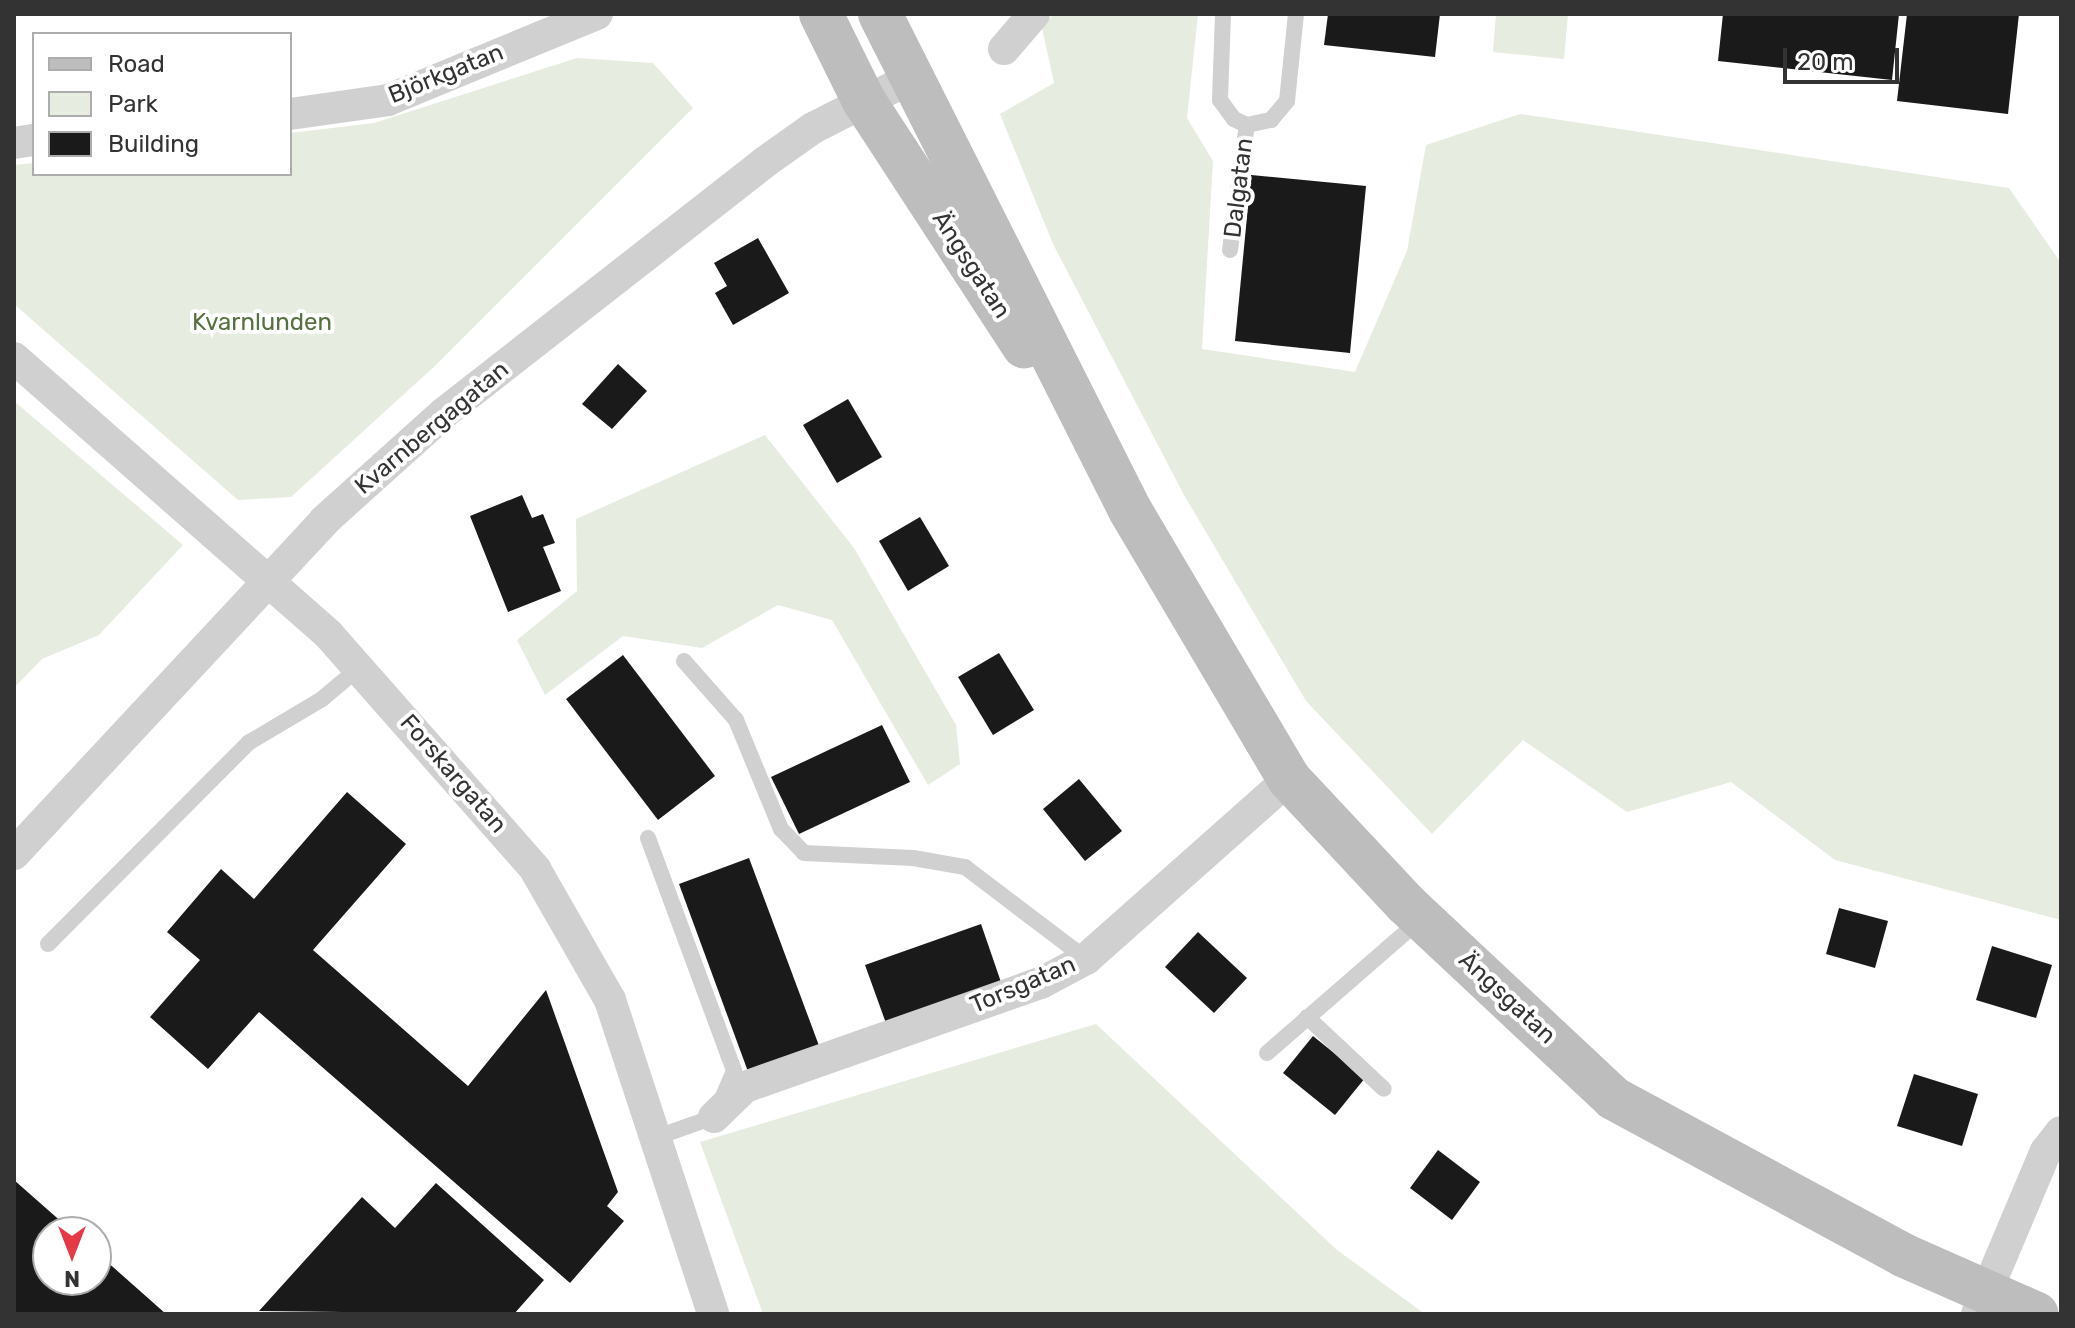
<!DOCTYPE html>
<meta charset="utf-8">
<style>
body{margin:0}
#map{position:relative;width:2075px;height:1328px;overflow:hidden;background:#fff;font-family:Rubik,sans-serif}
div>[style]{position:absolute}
.green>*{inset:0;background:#e6ecdf}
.building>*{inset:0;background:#1a1a1a}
.service>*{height:16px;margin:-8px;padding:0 8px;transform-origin:8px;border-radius:8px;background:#d0d0d0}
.minor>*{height:32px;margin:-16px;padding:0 16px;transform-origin:16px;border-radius:16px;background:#d0d0d0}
.secondary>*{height:44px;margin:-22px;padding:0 22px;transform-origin:22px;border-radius:22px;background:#bdbdbd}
span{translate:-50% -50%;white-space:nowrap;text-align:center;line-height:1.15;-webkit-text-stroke:8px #fff;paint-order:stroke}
.street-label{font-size:24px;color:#333}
.park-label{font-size:24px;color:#56703f}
.frame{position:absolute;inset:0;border:16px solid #333;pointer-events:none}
.legend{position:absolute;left:32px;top:32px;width:260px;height:144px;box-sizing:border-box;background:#fff;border:2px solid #adadad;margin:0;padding:10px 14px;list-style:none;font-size:24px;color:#333}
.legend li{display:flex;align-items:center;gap:16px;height:40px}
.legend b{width:40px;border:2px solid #adadad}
.north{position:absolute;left:32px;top:1216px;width:80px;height:80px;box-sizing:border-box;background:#fff;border:2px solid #adadad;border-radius:50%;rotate:180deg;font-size:22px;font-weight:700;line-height:32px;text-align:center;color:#333}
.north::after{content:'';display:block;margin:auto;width:28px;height:36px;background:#e63946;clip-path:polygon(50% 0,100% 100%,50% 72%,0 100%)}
.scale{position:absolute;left:1783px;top:48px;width:116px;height:36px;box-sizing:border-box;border:4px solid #333;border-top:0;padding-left:10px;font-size:24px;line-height:28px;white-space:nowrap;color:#333;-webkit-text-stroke:6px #fff;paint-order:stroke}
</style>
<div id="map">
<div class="green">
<div style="clip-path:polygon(1053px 14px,1198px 14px,1187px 118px,1213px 161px,1202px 349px,1355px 372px,1407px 251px,1426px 145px,1520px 114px,2009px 188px,2061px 263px,2061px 920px,1835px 860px,1731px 782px,1627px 812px,1523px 740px,1432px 834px,1306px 701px,1184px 495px,1053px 244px,1000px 114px,1054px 83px,1042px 28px)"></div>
<div style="clip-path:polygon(1496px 14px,1568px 14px,1564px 59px,1493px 52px)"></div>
<div style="clip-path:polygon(577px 58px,653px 63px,693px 108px,436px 365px,291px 497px,238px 500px,14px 304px,14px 165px,34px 163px,34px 174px,290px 174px,290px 133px,374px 123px)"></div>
<div style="clip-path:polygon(14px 401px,183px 545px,99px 635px,42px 659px,14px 688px)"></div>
<div style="clip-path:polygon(765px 435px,854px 548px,956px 725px,960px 764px,928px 785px,832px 620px,778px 605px,702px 648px,623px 636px,545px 695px,517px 640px,577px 591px,576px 519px)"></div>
<div style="clip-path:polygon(1096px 1024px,1337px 1250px,1425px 1314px,763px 1314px,700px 1142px)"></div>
</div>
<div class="building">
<div style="clip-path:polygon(1328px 14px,1440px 14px,1435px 57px,1324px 45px)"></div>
<div style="clip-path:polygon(1723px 14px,1899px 14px,1892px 80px,1718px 61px)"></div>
<div style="clip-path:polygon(1907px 14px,2019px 14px,2008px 114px,1897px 101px)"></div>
<div style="clip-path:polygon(1251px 175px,1366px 186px,1350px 353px,1235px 341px)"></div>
<div style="clip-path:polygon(758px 238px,789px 293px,733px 325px,715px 293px,727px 286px,714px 263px)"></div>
<div style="clip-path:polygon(618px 364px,647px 391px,612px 429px,582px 404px)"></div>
<div style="clip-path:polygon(848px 399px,882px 457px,837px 483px,803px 425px)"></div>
<div style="clip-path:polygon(522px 495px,532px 518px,543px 514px,555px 543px,543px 547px,561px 591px,508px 612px,470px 516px)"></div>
<div style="clip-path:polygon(920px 517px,949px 566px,908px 591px,879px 541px)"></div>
<div style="clip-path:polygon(999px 653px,1034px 710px,993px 735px,958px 677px)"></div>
<div style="clip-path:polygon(623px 655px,715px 776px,658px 820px,566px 699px)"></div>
<div style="clip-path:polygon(882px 725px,910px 782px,799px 834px,771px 777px)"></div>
<div style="clip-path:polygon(1079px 779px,1122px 831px,1085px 861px,1043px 809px)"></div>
<div style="clip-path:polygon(347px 792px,406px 844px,313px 950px,468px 1086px,546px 990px,618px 1192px,607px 1206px,624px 1221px,570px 1283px,259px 1012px,208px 1069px,150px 1017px,200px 960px,167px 932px,221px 869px,254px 899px)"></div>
<div style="clip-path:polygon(749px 858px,821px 1051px,750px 1077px,679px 884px)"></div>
<div style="clip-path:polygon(1839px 908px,1888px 921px,1875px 968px,1826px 954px)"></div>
<div style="clip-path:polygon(981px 924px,1002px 985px,887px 1026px,865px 965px)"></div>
<div style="clip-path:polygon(1198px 932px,1247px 978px,1214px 1013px,1165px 967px)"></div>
<div style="clip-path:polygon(1992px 946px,2052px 965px,2036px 1018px,1976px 1000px)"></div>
<div style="clip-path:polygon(1313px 1036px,1365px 1078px,1335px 1115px,1283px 1073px)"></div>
<div style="clip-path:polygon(1914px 1074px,1978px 1094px,1962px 1146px,1897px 1126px)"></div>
<div style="clip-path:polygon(1438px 1150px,1480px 1182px,1452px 1220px,1410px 1188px)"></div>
<div style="clip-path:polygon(14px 1180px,73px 1232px,48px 1232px,48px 1280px,96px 1280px,96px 1252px,166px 1314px,14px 1314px)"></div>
<div style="clip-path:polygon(436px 1183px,544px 1280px,514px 1314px,259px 1311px,362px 1197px,395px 1228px)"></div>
</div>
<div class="service">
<div style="left:1223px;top:14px;width:86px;rotate:92deg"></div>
<div style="left:1220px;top:100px;width:24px;rotate:54deg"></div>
<div style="left:1234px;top:119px;width:14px;rotate:25deg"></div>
<div style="left:1247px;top:125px;width:25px;rotate:-12deg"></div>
<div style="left:1271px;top:120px;width:25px;rotate:-50deg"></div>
<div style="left:1287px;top:101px;width:87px;rotate:-84.1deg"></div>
<div style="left:1230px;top:250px;width:126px;rotate:-82.3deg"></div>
<div style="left:684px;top:661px;width:79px;rotate:48.6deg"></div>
<div style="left:736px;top:720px;width:118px;rotate:67.6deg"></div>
<div style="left:781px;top:829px;width:33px;rotate:46deg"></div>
<div style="left:804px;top:853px;width:109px;rotate:2.6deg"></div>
<div style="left:913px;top:858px;width:53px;rotate:9.8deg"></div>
<div style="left:965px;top:867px;width:152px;rotate:37.2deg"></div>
<div style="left:648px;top:838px;width:248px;rotate:69.7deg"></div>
<div style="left:734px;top:1071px;width:50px;rotate:113.5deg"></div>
<div style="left:714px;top:1117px;width:60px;rotate:160.7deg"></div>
<div style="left:48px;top:944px;width:284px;rotate:-45.1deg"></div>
<div style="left:248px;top:743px;width:86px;rotate:-30.7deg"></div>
<div style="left:322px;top:699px;width:48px;rotate:-40deg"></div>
<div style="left:1307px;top:1017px;width:105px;rotate:43.1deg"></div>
<div style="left:1267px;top:1053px;width:203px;rotate:-41deg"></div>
</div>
<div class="minor">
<div style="left:1004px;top:49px;width:46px;rotate:-49.4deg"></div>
<div style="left:290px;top:114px;width:99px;rotate:-8.1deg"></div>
<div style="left:388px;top:100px;width:226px;rotate:-22.4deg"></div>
<div style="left:14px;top:143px;width:20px;rotate:-9deg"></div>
<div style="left:14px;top:358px;width:419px;rotate:41.3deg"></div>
<div style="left:329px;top:635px;width:312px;rotate:48.6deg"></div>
<div style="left:535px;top:869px;width:151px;rotate:60.2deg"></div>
<div style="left:610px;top:1000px;width:330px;rotate:71.8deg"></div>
<div style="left:14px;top:854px;width:455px;rotate:-47deg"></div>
<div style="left:324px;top:521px;width:161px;rotate:-42deg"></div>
<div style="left:444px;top:413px;width:407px;rotate:-38deg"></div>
<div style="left:765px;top:162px;width:59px;rotate:-35.3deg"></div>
<div style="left:813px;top:128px;width:112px;rotate:-27deg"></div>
<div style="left:714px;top:1117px;width:43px;rotate:-44.1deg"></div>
<div style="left:745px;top:1087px;width:314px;rotate:-19.4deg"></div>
<div style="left:1041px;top:983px;width:51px;rotate:-28.1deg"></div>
<div style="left:1086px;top:959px;width:271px;rotate:-41.6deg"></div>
<div style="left:1977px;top:1314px;width:177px;rotate:-67.1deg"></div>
<div style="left:2046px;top:1151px;width:24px;rotate:-52deg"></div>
</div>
<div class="secondary">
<div style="left:821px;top:14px;width:97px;rotate:63.7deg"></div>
<div style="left:864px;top:101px;width:293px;rotate:56.9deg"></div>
<div style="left:880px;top:14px;width:555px;rotate:63.25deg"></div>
<div style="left:1130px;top:510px;width:312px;rotate:59.4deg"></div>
<div style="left:1289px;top:779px;width:171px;rotate:46.9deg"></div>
<div style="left:1406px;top:904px;width:284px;rotate:43.1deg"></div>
<div style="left:1613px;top:1098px;width:330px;rotate:28.4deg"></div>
<div style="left:1903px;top:1255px;width:146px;rotate:23.8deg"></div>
</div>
<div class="street-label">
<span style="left:446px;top:74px;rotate:-22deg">Björkgatan</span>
<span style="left:1239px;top:188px;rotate:-83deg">Dalgatan</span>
<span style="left:971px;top:265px;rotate:57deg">Ängsgatan</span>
<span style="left:432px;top:428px;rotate:-40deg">Kvarnbergagatan</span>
<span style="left:453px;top:774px;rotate:49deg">Forskargatan</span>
<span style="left:1023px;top:985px;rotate:-23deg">Torsgatan</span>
<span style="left:1507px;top:998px;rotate:43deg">Ängsgatan</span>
</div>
<div class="park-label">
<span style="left:262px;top:323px">Kvarnlunden</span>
</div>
<div class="frame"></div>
<ul class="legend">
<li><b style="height:10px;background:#bdbdbd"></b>Road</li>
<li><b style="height:22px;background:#e6ecdf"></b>Park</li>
<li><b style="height:22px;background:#1a1a1a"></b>Building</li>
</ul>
<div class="north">N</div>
<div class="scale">20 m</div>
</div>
